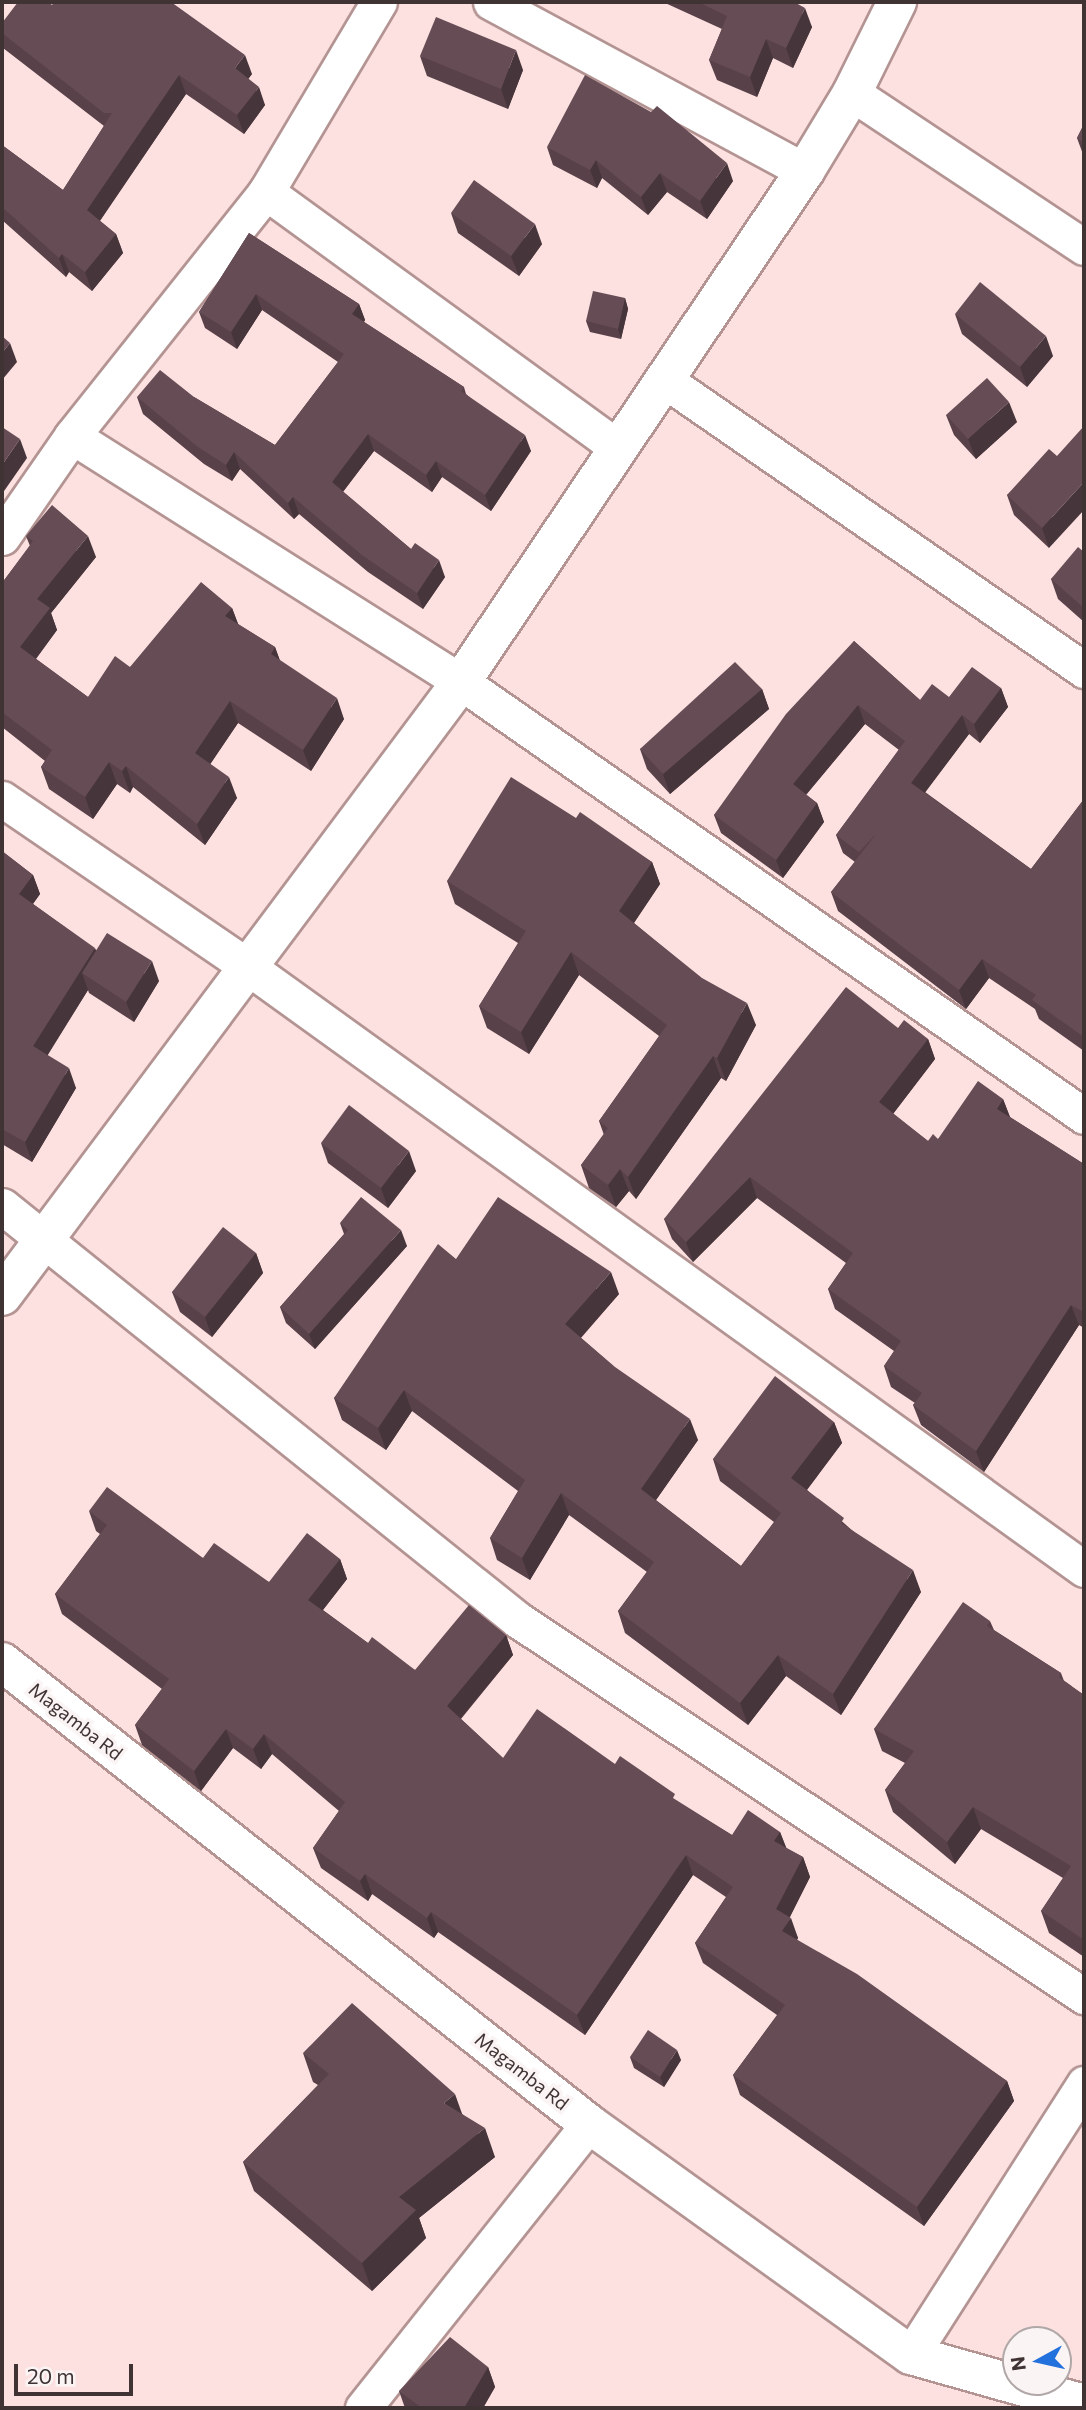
<!DOCTYPE html>
<style>
body{margin:0}
#map{position:relative;width:1086px;height:2410px;overflow:hidden;background:#fce1e0;font-family:Commissioner,sans-serif}
div>[style]{position:absolute}
.roads{filter:drop-shadow(2px 0 #b39493) drop-shadow(-2px 0 #b39493) drop-shadow(0 2px #b39493) drop-shadow(0 -2px #b39493)}
.street>*{height:35px;margin:-17.5px;padding:0 17.5px;transform-origin:17.5px;border-radius:17.5px;background:#fff}
.secondary>*{height:38px;margin:-19px;padding:0 19px;transform-origin:19px;border-radius:19px;background:#fff}
.wall>*{inset:0;background:#584149}
.shaded-wall>*{inset:0;background:#47353c}
.building>*{inset:0;background:#664c55}
span{translate:-50% -50%;white-space:nowrap;text-align:center;line-height:1.15;-webkit-text-stroke:7px #fbf4f4;paint-order:stroke}
.street-label{font-size:19px;color:#403333}
.frame{position:absolute;inset:0;border:4px solid #403333;pointer-events:none}
.north{position:absolute;left:1002px;top:2326px;width:70px;height:70px;box-sizing:border-box;background:#fbf4f4;border:2px solid #b0a7a7;border-radius:50%;rotate:262deg;font-size:19px;font-weight:700;line-height:28px;text-align:center;color:#403333}
.north::after{content:'';display:block;margin:auto;width:24px;height:32px;background:#2371dc;clip-path:polygon(50% 0,100% 100%,50% 72%,0 100%)}
.scale{position:absolute;left:14px;top:2364px;width:119px;height:32px;box-sizing:border-box;border:4px solid #403333;border-top:0;padding-left:9px;font-size:21px;line-height:24px;white-space:nowrap;color:#403333;-webkit-text-stroke:5px #fbf4f4;paint-order:stroke}
</style>
<div id="map">
<div class="roads">
<div class="street">
<div style="left:491px;top:2px;width:357px;rotate:28.3deg"></div>
<div style="left:852px;top:93px;width:278px;rotate:33.6deg"></div>
<div style="left:266px;top:192px;width:436px;rotate:36deg"></div>
<div style="left:663px;top:379px;width:512px;rotate:34.65deg"></div>
<div style="left:72px;top:436px;width:460px;rotate:32.3deg"></div>
<div style="left:461px;top:682px;width:759px;rotate:34.86deg"></div>
<div style="left:2px;top:537px;width:123px;rotate:-55.3deg"></div>
<div style="left:72px;top:436px;width:312px;rotate:-51.5deg"></div>
<div style="left:266px;top:192px;width:221px;rotate:-59.3deg"></div>
<div style="left:2px;top:799px;width:298px;rotate:34.3deg"></div>
<div style="left:248px;top:967px;width:1030px;rotate:35.76deg"></div>
<div style="left:2px;top:1206px;width:662px;rotate:38.74deg"></div>
<div style="left:518px;top:1620px;width:680px;rotate:33.6deg"></div>
<div style="left:911px;top:2355px;width:322px;rotate:-57.4deg"></div>
<div style="left:363px;top:2408px;width:363px;rotate:-51.5deg"></div>
</div>
<div class="secondary">
<div style="left:2px;top:1296px;width:767px;rotate:-53.22deg"></div>
<div style="left:461px;top:682px;width:616px;rotate:-56.05deg"></div>
<div style="left:805px;top:171px;width:91px;rotate:-58.9deg"></div>
<div style="left:852px;top:93px;width:102px;rotate:-63.7deg"></div>
<div style="left:2px;top:1662px;width:747px;rotate:38.2deg"></div>
<div style="left:589px;top:2124px;width:396px;rotate:35.7deg"></div>
<div style="left:911px;top:2355px;width:180px;rotate:15.8deg"></div>
</div>
</div>
<div class="wall">
<div style="clip-path:polygon(663px 2px,794px 2px,812px 27px,793px 68px,773px 58px,757px 97px,717px 80px,709px 60px,722px 29px)"></div>
<div style="clip-path:polygon(52px 5px,252px 74px,248px 79px,265px 105px,244px 134px,186px 94px,100px 221px,116px 234px,123px 253px,92px 291px,69px 272px,66px 277px,2px 220px,2px 145px,63px 190px,104px 126px,3px 48px,2px 44px,2px 23px)"></div>
<div style="clip-path:polygon(420px 56px,523px 70px,508px 109px,427px 76px)"></div>
<div style="clip-path:polygon(1084px 124px,1084px 157px,1077px 138px)"></div>
<div style="clip-path:polygon(547px 147px,733px 181px,707px 219px,667px 192px,648px 215px,602px 178px,597px 188px,553px 165px)"></div>
<div style="clip-path:polygon(451px 213px,542px 244px,519px 276px,458px 233px)"></div>
<div style="clip-path:polygon(249px 233px,359px 304px,365px 320px,364px 322px,464px 387px,466px 394px,531px 451px,491px 511px,442px 477px,432px 492px,374px 451px,343px 492px,411px 549px,445px 577px,423px 609px,368px 572px,299px 514px,294px 519px,240px 469px,232px 481px,204px 464px,143px 414px,137px 397px,194px 397px,275px 445px,338px 362px,262px 310px,237px 349px,205px 328px,199px 312px)"></div>
<div style="clip-path:polygon(625px 298px,628px 309px,621px 339px,590px 332px,586px 321px)"></div>
<div style="clip-path:polygon(955px 314px,1053px 356px,1027px 387px,962px 334px)"></div>
<div style="clip-path:polygon(946px 415px,1017px 422px,976px 459px,954px 435px)"></div>
<div style="clip-path:polygon(1057px 456px,1049px 548px,1014px 515px,1007px 495px)"></div>
<div style="clip-path:polygon(26px 536px,96px 557px,51px 613px,57px 630px,36px 659px,88px 697px,130px 667px,232px 608px,238px 624px,275px 647px,280px 661px,344px 719px,311px 771px,238px 723px,210px 764px,237px 798px,205px 845px,133px 787px,130px 793px,117px 784px,93px 819px,49px 789px,41px 767px,45px 761px,2px 727px,2px 583px,30px 546px)"></div>
<div style="clip-path:polygon(1084px 552px,1084px 622px,1058px 599px,1051px 579px)"></div>
<div style="clip-path:polygon(854px 641px,920px 700px,949px 697px,1001px 688px,1008px 707px,980px 743px,969px 734px,925px 792px,1031px 869px,1084px 799px,1084px 1051px,1039px 1019px,1035px 1009px,989px 978px,966px 1009px,838px 911px,831px 892px,855px 862px,843px 853px,836px 835px,899px 750px,865px 724px,806px 795px,817px 803px,824px 822px,783px 878px,721px 833px,714px 815px)"></div>
<div style="clip-path:polygon(762px 689px,769px 709px,670px 794px,647px 769px,640px 749px)"></div>
<div style="clip-path:polygon(576px 818px,652px 862px,660px 884px,634px 923px,756px 1025px,726px 1081px,721px 1078px,636px 1199px,629px 1191px,616px 1207px,589px 1188px,581px 1165px,604px 1135px,599px 1121px,659px 1036px,579px 975px,529px 1054px,487px 1028px,479px 1006px,518px 943px,455px 904px,447px 881px)"></div>
<div style="clip-path:polygon(2px 851px,33px 875px,40px 894px,33px 904px,96px 950px,159px 981px,134px 1022px,89px 993px,88px 990px,47px 1055px,76px 1088px,32px 1162px,2px 1144px)"></div>
<div style="clip-path:polygon(898px 1028px,928px 1039px,935px 1059px,893px 1114px,928px 1141px,938px 1139px,1003px 1099px,1010px 1117px,1084px 1164px,1084px 1328px,1079px 1325px,984px 1472px,921px 1425px,913px 1405px,915px 1403px,891px 1387px,884px 1366px,894px 1351px,835px 1309px,828px 1289px,846px 1263px,757px 1198px,693px 1262px,672px 1239px,664px 1219px)"></div>
<div style="clip-path:polygon(321px 1143px,416px 1171px,388px 1208px,328px 1163px)"></div>
<div style="clip-path:polygon(340px 1223px,407px 1246px,315px 1349px,286px 1323px,280px 1307px,344px 1234px)"></div>
<div style="clip-path:polygon(256px 1253px,263px 1273px,212px 1337px,180px 1312px,172px 1292px)"></div>
<div style="clip-path:polygon(456px 1259px,619px 1294px,581px 1338px,698px 1440px,656px 1500px,741px 1566px,774px 1522px,720px 1481px,713px 1459px,834px 1422px,842px 1443px,807px 1490px,921px 1592px,841px 1715px,786px 1676px,748px 1725px,625px 1633px,618px 1611px,647px 1572px,569px 1515px,530px 1580px,497px 1560px,490px 1538px,518px 1491px,412px 1411px,386px 1450px,342px 1420px,334px 1398px)"></div>
<div style="clip-path:polygon(89px 1511px,203px 1558px,269px 1582px,340px 1559px,347px 1579px,323px 1610px,368px 1643px,415px 1670px,506px 1635px,513px 1655px,461px 1719px,503px 1758px,615px 1764px,732px 1835px,780px 1832px,786px 1848px,803px 1857px,810px 1877px,789px 1918px,798px 1938px,797px 1940px,1007px 2081px,1014px 2101px,924px 2226px,740px 2095px,733px 2075px,777px 2015px,703px 1963px,695px 1943px,726px 1897px,693px 1875px,585px 2035px,438px 1932px,434px 1938px,372px 1894px,368px 1901px,321px 1868px,313px 1848px,339px 1811px,272px 1754px,261px 1769px,233px 1748px,201px 1791px,142px 1745px,135px 1725px,162px 1689px,62px 1614px,55px 1594px,100px 1534px,96px 1531px)"></div>
<div style="clip-path:polygon(990px 1621px,994px 1630px,1061px 1673px,1064px 1681px,1084px 1695px,1084px 1957px,1049px 1933px,1041px 1911px,1063px 1878px,981px 1829px,955px 1864px,893px 1812px,885px 1790px,905px 1763px,882px 1751px,874px 1729px)"></div>
<div style="clip-path:polygon(303px 2053px,462px 2114px,495px 2157px,419px 2218px,426px 2238px,372px 2291px,254px 2191px,243px 2162px,318px 2085px,313px 2082px)"></div>
<div style="clip-path:polygon(630px 2057px,681px 2060px,664px 2087px,634px 2068px)"></div>
<div style="clip-path:polygon(488px 2367px,495px 2387px,483px 2408px,405px 2408px,399px 2391px)"></div>
</div>
<div class="shaded-wall">
<div style="clip-path:polygon(805px 8px,812px 27px,793px 68px,786px 48px)"></div>
<div style="clip-path:polygon(766px 39px,773px 58px,757px 97px,750px 77px)"></div>
<div style="clip-path:polygon(516px 50px,523px 70px,508px 109px,501px 89px)"></div>
<div style="clip-path:polygon(245px 55px,252px 74px,242px 87px,235px 68px)"></div>
<div style="clip-path:polygon(179px 75px,186px 94px,94px 229px,87px 210px)"></div>
<div style="clip-path:polygon(259px 87px,265px 105px,244px 134px,237px 115px)"></div>
<div style="clip-path:polygon(596px 160px,602px 178px,597px 188px,590px 170px)"></div>
<div style="clip-path:polygon(727px 163px,733px 181px,707px 219px,700px 201px)"></div>
<div style="clip-path:polygon(660px 173px,667px 192px,648px 215px,641px 197px)"></div>
<div style="clip-path:polygon(535px 224px,542px 244px,519px 276px,511px 256px)"></div>
<div style="clip-path:polygon(116px 234px,123px 253px,92px 291px,85px 272px)"></div>
<div style="clip-path:polygon(62px 254px,69px 272px,66px 277px,59px 258px)"></div>
<div style="clip-path:polygon(256px 294px,262px 310px,237px 349px,231px 332px)"></div>
<div style="clip-path:polygon(625px 298px,628px 309px,621px 339px,618px 329px)"></div>
<div style="clip-path:polygon(359px 304px,365px 320px,358px 331px,352px 314px)"></div>
<div style="clip-path:polygon(1046px 336px,1053px 356px,1027px 387px,1020px 367px)"></div>
<div style="clip-path:polygon(10px 343px,17px 362px,2px 380px,2px 353px)"></div>
<div style="clip-path:polygon(1009px 402px,1017px 422px,976px 459px,968px 439px)"></div>
<div style="clip-path:polygon(368px 434px,374px 451px,338px 498px,332px 482px)"></div>
<div style="clip-path:polygon(525px 435px,531px 451px,491px 511px,485px 495px)"></div>
<div style="clip-path:polygon(20px 439px,27px 458px,2px 494px,2px 465px)"></div>
<div style="clip-path:polygon(234px 452px,240px 469px,232px 481px,226px 465px)"></div>
<div style="clip-path:polygon(436px 461px,442px 477px,432px 492px,426px 475px)"></div>
<div style="clip-path:polygon(1084px 482px,1084px 510px,1049px 548px,1042px 528px)"></div>
<div style="clip-path:polygon(293px 497px,299px 514px,294px 519px,288px 503px)"></div>
<div style="clip-path:polygon(88px 536px,96px 557px,51px 613px,57px 630px,28px 669px,20px 647px,37px 599px)"></div>
<div style="clip-path:polygon(439px 560px,445px 577px,423px 609px,417px 593px)"></div>
<div style="clip-path:polygon(232px 608px,240px 629px,225px 616px)"></div>
<div style="clip-path:polygon(275px 647px,283px 669px,271px 654px)"></div>
<div style="clip-path:polygon(1001px 688px,1008px 707px,980px 743px,974px 724px)"></div>
<div style="clip-path:polygon(762px 689px,769px 709px,670px 794px,663px 774px)"></div>
<div style="clip-path:polygon(337px 698px,344px 719px,311px 771px,303px 750px)"></div>
<div style="clip-path:polygon(230px 701px,238px 723px,203px 775px,195px 753px)"></div>
<div style="clip-path:polygon(858px 705px,865px 724px,799px 803px,793px 784px)"></div>
<div style="clip-path:polygon(962px 715px,969px 734px,918px 802px,911px 783px)"></div>
<div style="clip-path:polygon(109px 762px,117px 784px,93px 819px,85px 797px)"></div>
<div style="clip-path:polygon(126px 766px,133px 787px,130px 793px,122px 771px)"></div>
<div style="clip-path:polygon(229px 777px,237px 798px,205px 845px,197px 824px)"></div>
<div style="clip-path:polygon(817px 803px,824px 822px,783px 878px,776px 860px)"></div>
<div style="clip-path:polygon(652px 862px,660px 884px,627px 933px,619px 911px)"></div>
<div style="clip-path:polygon(33px 875px,40px 894px,26px 913px,19px 894px)"></div>
<div style="clip-path:polygon(95px 948px,102px 967px,82px 973px,88px 990px,41px 1066px,33px 1046px)"></div>
<div style="clip-path:polygon(571px 952px,579px 975px,529px 1054px,521px 1032px)"></div>
<div style="clip-path:polygon(982px 959px,989px 978px,966px 1009px,959px 990px)"></div>
<div style="clip-path:polygon(152px 961px,159px 981px,134px 1022px,126px 1002px)"></div>
<div style="clip-path:polygon(747px 1003px,756px 1025px,726px 1081px,717px 1058px)"></div>
<div style="clip-path:polygon(928px 1039px,935px 1059px,886px 1123px,879px 1102px)"></div>
<div style="clip-path:polygon(713px 1056px,721px 1078px,636px 1199px,628px 1177px)"></div>
<div style="clip-path:polygon(69px 1068px,76px 1088px,32px 1162px,25px 1142px)"></div>
<div style="clip-path:polygon(1003px 1099px,1011px 1120px,997px 1109px)"></div>
<div style="clip-path:polygon(409px 1151px,416px 1171px,388px 1208px,381px 1188px)"></div>
<div style="clip-path:polygon(620px 1169px,629px 1191px,616px 1207px,608px 1185px)"></div>
<div style="clip-path:polygon(750px 1177px,757px 1198px,693px 1262px,686px 1242px)"></div>
<div style="clip-path:polygon(401px 1230px,407px 1246px,315px 1349px,309px 1334px)"></div>
<div style="clip-path:polygon(256px 1253px,263px 1273px,212px 1337px,205px 1317px)"></div>
<div style="clip-path:polygon(611px 1272px,619px 1294px,573px 1346px,565px 1324px)"></div>
<div style="clip-path:polygon(1071px 1305px,1079px 1325px,984px 1472px,976px 1451px)"></div>
<div style="clip-path:polygon(404px 1390px,412px 1411px,386px 1450px,378px 1428px)"></div>
<div style="clip-path:polygon(690px 1419px,698px 1440px,649px 1510px,641px 1489px)"></div>
<div style="clip-path:polygon(834px 1422px,842px 1443px,799px 1500px,791px 1478px)"></div>
<div style="clip-path:polygon(561px 1493px,569px 1515px,530px 1580px,522px 1558px)"></div>
<div style="clip-path:polygon(340px 1559px,347px 1579px,315px 1620px,308px 1600px)"></div>
<div style="clip-path:polygon(913px 1570px,921px 1592px,841px 1715px,833px 1694px)"></div>
<div style="clip-path:polygon(506px 1635px,513px 1655px,454px 1726px,447px 1706px)"></div>
<div style="clip-path:polygon(778px 1655px,786px 1676px,748px 1725px,740px 1703px)"></div>
<div style="clip-path:polygon(226px 1729px,233px 1748px,201px 1791px,194px 1771px)"></div>
<div style="clip-path:polygon(264px 1734px,272px 1754px,261px 1769px,253px 1749px)"></div>
<div style="clip-path:polygon(973px 1807px,981px 1829px,955px 1864px,947px 1842px)"></div>
<div style="clip-path:polygon(780px 1832px,788px 1852px,774px 1841px)"></div>
<div style="clip-path:polygon(686px 1855px,693px 1875px,585px 2035px,577px 2015px)"></div>
<div style="clip-path:polygon(803px 1857px,810px 1877px,784px 1929px,776px 1909px)"></div>
<div style="clip-path:polygon(365px 1874px,372px 1894px,368px 1901px,360px 1881px)"></div>
<div style="clip-path:polygon(431px 1912px,438px 1932px,434px 1938px,427px 1918px)"></div>
<div style="clip-path:polygon(791px 1918px,798px 1938px,789px 1951px,782px 1931px)"></div>
<div style="clip-path:polygon(677px 2050px,681px 2060px,664px 2087px,660px 2077px)"></div>
<div style="clip-path:polygon(1007px 2081px,1014px 2101px,924px 2226px,917px 2207px)"></div>
<div style="clip-path:polygon(455px 2094px,465px 2122px,444px 2103px)"></div>
<div style="clip-path:polygon(485px 2128px,495px 2157px,419px 2218px,426px 2238px,372px 2291px,362px 2263px,399px 2197px)"></div>
<div style="clip-path:polygon(488px 2367px,495px 2387px,483px 2408px,464px 2408px)"></div>
</div>
<div class="building">
<div style="clip-path:polygon(18px 2px,48px 2px,52px 5px,54px 2px,171px 2px,245px 55px,235px 68px,259px 87px,237px 115px,179px 75px,87px 210px,116px 234px,85px 272px,62px 254px,59px 258px,2px 207px,2px 145px,63px 190px,112px 113px,104px 113px,2px 33px,2px 23px)"></div>
<div style="clip-path:polygon(698px 2px,794px 2px,805px 8px,786px 48px,766px 39px,750px 77px,709px 60px,727px 16px)"></div>
<div style="clip-path:polygon(436px 17px,516px 50px,501px 89px,420px 56px)"></div>
<div style="clip-path:polygon(585px 75px,651px 112px,657px 106px,727px 163px,700px 201px,660px 173px,641px 197px,596px 160px,590px 170px,547px 147px)"></div>
<div style="clip-path:polygon(1084px 124px,1084px 143px,1077px 138px)"></div>
<div style="clip-path:polygon(474px 180px,535px 224px,511px 256px,451px 213px)"></div>
<div style="clip-path:polygon(249px 233px,359px 304px,352px 314px,464px 387px,461px 391px,525px 435px,485px 495px,436px 461px,426px 475px,368px 434px,332px 482px,411px 549px,415px 543px,439px 560px,417px 593px,362px 555px,293px 497px,288px 503px,234px 452px,226px 465px,198px 447px,137px 397px,160px 370px,194px 397px,275px 445px,344px 354px,256px 294px,231px 332px,199px 312px)"></div>
<div style="clip-path:polygon(980px 282px,1046px 336px,1020px 367px,955px 314px)"></div>
<div style="clip-path:polygon(593px 291px,625px 298px,618px 329px,586px 321px)"></div>
<div style="clip-path:polygon(2px 336px,10px 343px,2px 353px)"></div>
<div style="clip-path:polygon(987px 378px,1009px 402px,968px 439px,946px 415px)"></div>
<div style="clip-path:polygon(1084px 426px,1084px 482px,1042px 528px,1007px 495px,1049px 449px,1057px 456px)"></div>
<div style="clip-path:polygon(2px 427px,20px 439px,2px 465px)"></div>
<div style="clip-path:polygon(52px 505px,88px 536px,37px 599px,50px 608px,20px 647px,88px 697px,115px 656px,130px 667px,201px 582px,232px 608px,225px 616px,275px 647px,271px 654px,337px 698px,303px 750px,230px 701px,195px 753px,229px 777px,197px 824px,126px 766px,122px 771px,109px 762px,85px 797px,41px 767px,52px 750px,2px 712px,2px 583px,33px 541px,26px 536px)"></div>
<div style="clip-path:polygon(1078px 547px,1084px 552px,1084px 608px,1051px 579px)"></div>
<div style="clip-path:polygon(854px 641px,920px 700px,932px 684px,949px 697px,972px 667px,1001px 688px,974px 724px,962px 715px,911px 783px,1031px 869px,1084px 799px,1084px 1037px,1032px 1000px,1036px 995px,982px 959px,959px 990px,831px 892px,877px 833px,859px 852px,836px 835px,905px 741px,858px 705px,793px 784px,817px 803px,776px 860px,714px 815px,786px 714px)"></div>
<div style="clip-path:polygon(735px 662px,762px 689px,663px 774px,640px 749px)"></div>
<div style="clip-path:polygon(511px 777px,576px 818px,580px 812px,652px 862px,619px 911px,702px 978px,747px 1003px,717px 1058px,713px 1056px,628px 1177px,620px 1169px,608px 1185px,581px 1165px,608px 1128px,599px 1121px,667px 1025px,571px 952px,521px 1032px,479px 1006px,526px 931px,447px 881px)"></div>
<div style="clip-path:polygon(2px 851px,33px 875px,19px 894px,95px 948px,33px 1046px,69px 1068px,25px 1142px,2px 1129px)"></div>
<div style="clip-path:polygon(107px 933px,152px 961px,126px 1002px,82px 973px)"></div>
<div style="clip-path:polygon(846px 987px,898px 1028px,904px 1020px,928px 1039px,879px 1102px,928px 1141px,933px 1134px,938px 1139px,978px 1081px,1003px 1099px,997px 1109px,1084px 1164px,1084px 1312px,1071px 1305px,976px 1451px,913px 1405px,922px 1393px,884px 1366px,901px 1341px,828px 1289px,853px 1253px,750px 1177px,686px 1242px,664px 1219px)"></div>
<div style="clip-path:polygon(349px 1105px,409px 1151px,381px 1188px,321px 1143px)"></div>
<div style="clip-path:polygon(361px 1197px,401px 1230px,309px 1334px,280px 1307px,348px 1230px,340px 1223px)"></div>
<div style="clip-path:polygon(498px 1197px,611px 1272px,565px 1324px,615px 1367px,690px 1419px,641px 1489px,741px 1566px,781px 1513px,713px 1459px,775px 1376px,834px 1422px,791px 1478px,844px 1518px,841px 1523px,913px 1570px,833px 1694px,778px 1655px,740px 1703px,618px 1611px,654px 1562px,561px 1493px,522px 1558px,490px 1538px,525px 1480px,404px 1390px,378px 1428px,334px 1398px,438px 1244px,456px 1259px)"></div>
<div style="clip-path:polygon(223px 1227px,256px 1253px,205px 1317px,172px 1292px)"></div>
<div style="clip-path:polygon(107px 1487px,203px 1558px,214px 1543px,269px 1582px,307px 1533px,340px 1559px,308px 1600px,368px 1643px,372px 1637px,415px 1670px,469px 1605px,506px 1635px,447px 1706px,503px 1758px,537px 1709px,615px 1764px,620px 1756px,675px 1794px,673px 1798px,732px 1835px,748px 1810px,780px 1832px,774px 1841px,803px 1857px,776px 1909px,791px 1918px,782px 1931px,857px 1974px,1007px 2081px,917px 2207px,733px 2075px,785px 2005px,695px 1943px,733px 1887px,686px 1855px,577px 2015px,431px 1912px,427px 1918px,365px 1874px,360px 1881px,313px 1848px,345px 1802px,264px 1734px,253px 1749px,226px 1729px,194px 1771px,135px 1725px,169px 1679px,55px 1594px,107px 1525px,89px 1511px)"></div>
<div style="clip-path:polygon(963px 1602px,990px 1621px,987px 1626px,1061px 1673px,1059px 1677px,1084px 1695px,1084px 1940px,1041px 1911px,1071px 1866px,973px 1807px,947px 1842px,885px 1790px,914px 1751px,874px 1729px)"></div>
<div style="clip-path:polygon(352px 2003px,455px 2094px,444px 2103px,485px 2128px,399px 2197px,416px 2210px,362px 2263px,243px 2162px,329px 2074px,303px 2053px)"></div>
<div style="clip-path:polygon(648px 2030px,677px 2050px,660px 2077px,630px 2057px)"></div>
<div style="clip-path:polygon(450px 2337px,488px 2367px,464px 2408px,422px 2408px,399px 2391px)"></div>
</div>
<div class="street-label">
<span style="left:76px;top:1721px;rotate:38deg">Magamba Rd</span>
<span style="left:522px;top:2071px;rotate:38deg">Magamba Rd</span>
</div>
<div class="frame"></div>
<div class="north">N</div>
<div class="scale">20 m</div>
</div>
